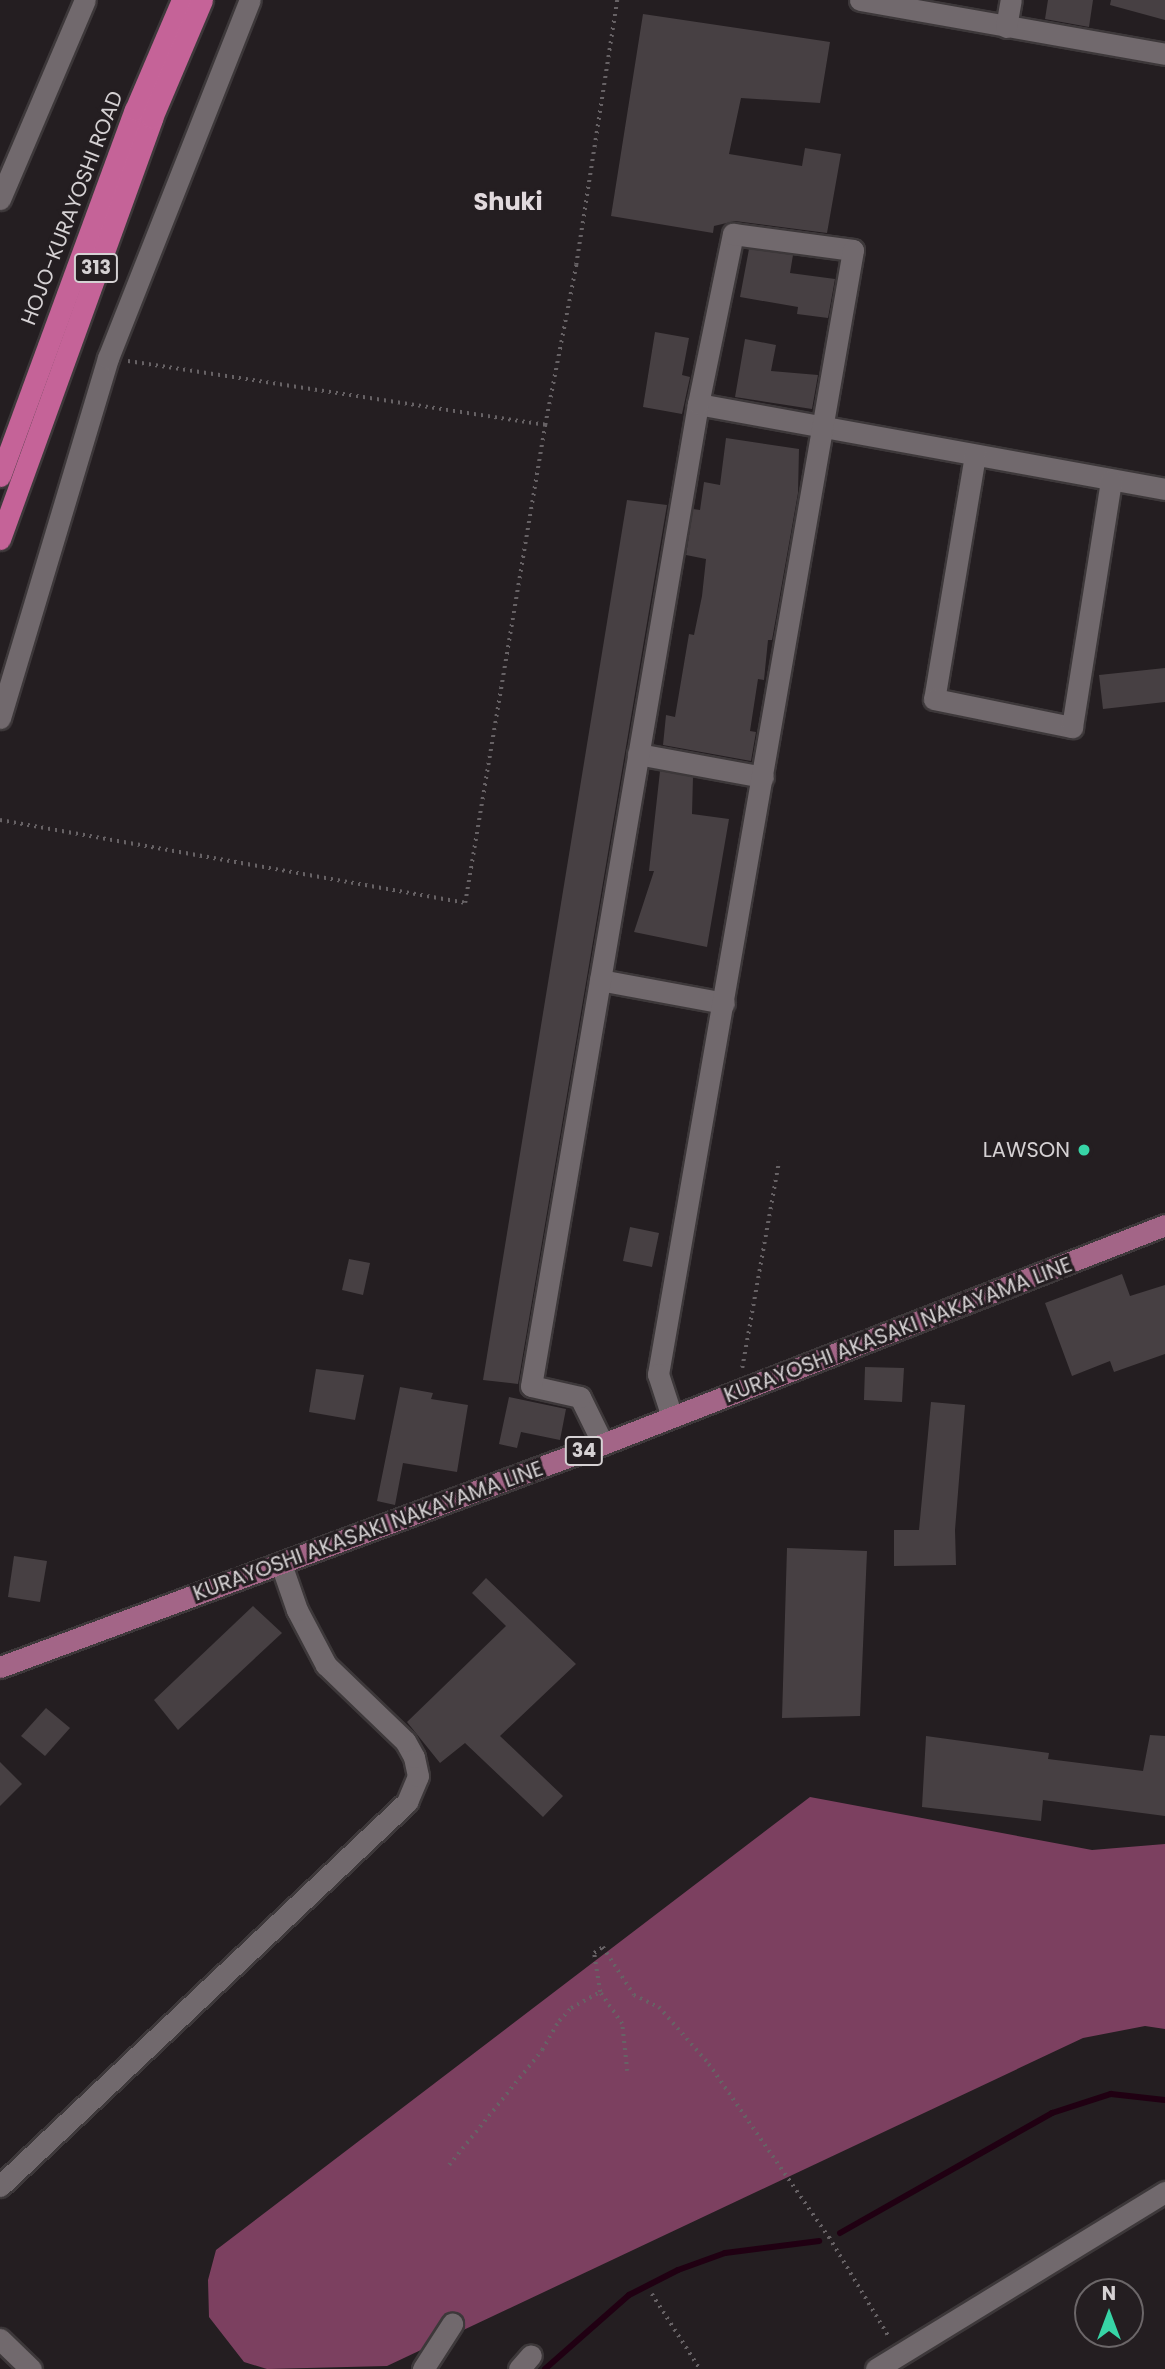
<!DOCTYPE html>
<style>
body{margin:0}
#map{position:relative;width:1165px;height:2369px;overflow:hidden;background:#241e21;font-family:Poppins,sans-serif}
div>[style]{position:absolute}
.forest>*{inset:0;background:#7c4060}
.stream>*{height:6px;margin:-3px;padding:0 3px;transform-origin:3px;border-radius:3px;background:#200012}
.building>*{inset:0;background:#474043}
.path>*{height:3.5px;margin-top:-1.75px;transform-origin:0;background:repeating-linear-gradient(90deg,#676265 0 2px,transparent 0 7px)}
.roads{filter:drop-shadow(2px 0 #3d383a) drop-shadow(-2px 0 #3d383a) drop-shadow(0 2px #3d383a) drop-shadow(0 -2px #3d383a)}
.minor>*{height:21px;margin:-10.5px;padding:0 10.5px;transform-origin:10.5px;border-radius:10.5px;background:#71696d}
.major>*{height:21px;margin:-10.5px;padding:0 10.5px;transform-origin:10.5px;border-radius:10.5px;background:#a36587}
.highway>*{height:21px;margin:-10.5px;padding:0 10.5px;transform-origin:10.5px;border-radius:10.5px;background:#c56398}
.dots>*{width:19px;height:19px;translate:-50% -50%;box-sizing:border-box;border:4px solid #241e21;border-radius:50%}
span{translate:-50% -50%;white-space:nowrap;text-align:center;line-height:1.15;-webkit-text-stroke:6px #241e21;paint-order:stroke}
.shield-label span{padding:2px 5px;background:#241e21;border:2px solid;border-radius:5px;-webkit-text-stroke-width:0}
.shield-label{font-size:19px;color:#d5d1d3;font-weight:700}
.street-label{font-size:21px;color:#d5d1d3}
.poi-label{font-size:21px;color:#d5d1d3}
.right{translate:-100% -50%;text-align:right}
.quarter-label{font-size:24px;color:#e1d9dd;font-weight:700}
.north{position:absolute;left:1074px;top:2278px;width:70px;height:70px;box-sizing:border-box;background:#241e21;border:2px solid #6b6668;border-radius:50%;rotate:0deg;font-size:19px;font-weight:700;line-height:28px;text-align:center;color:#d5d1d3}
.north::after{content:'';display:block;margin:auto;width:24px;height:32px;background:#37d4a6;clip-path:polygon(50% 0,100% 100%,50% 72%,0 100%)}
</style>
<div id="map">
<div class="forest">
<div style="clip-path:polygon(810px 1797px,1092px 1850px,1165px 1844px,1165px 2029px,1145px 2026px,1083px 2038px,387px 2366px,267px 2369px,244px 2362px,209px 2317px,208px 2280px,216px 2250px)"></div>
</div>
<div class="stream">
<div style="left:840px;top:2233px;width:244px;rotate:-29.5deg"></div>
<div style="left:1052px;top:2113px;width:62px;rotate:-17.9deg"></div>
<div style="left:1111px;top:2094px;width:54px;rotate:6.3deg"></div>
<div style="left:545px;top:2369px;width:112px;rotate:-41.4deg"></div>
<div style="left:629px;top:2295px;width:55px;rotate:-27deg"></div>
<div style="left:678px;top:2270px;width:50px;rotate:-19.9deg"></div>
<div style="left:725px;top:2253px;width:95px;rotate:-7.3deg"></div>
</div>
<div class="building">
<div style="clip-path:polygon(1048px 0,1093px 0,1089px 27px,1045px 19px)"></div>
<div style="clip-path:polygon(1111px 0,1165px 0,1165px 20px,1110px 5px)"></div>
<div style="clip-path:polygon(643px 14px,830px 42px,820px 103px,741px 98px,729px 154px,802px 166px,805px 148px,841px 154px,827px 233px,735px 221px,714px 226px,713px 233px,611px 216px)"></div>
<div style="clip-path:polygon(749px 249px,793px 255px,790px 273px,835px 279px,828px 318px,797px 314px,798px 307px,740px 297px)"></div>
<div style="clip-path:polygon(655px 332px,689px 338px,682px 375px,690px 377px,682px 414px,643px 407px)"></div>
<div style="clip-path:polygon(745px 339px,776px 345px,771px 371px,818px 375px,812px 409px,735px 397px)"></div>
<div style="clip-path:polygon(726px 438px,799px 449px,798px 493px,772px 640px,768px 640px,764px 680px,758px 679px,750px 731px,756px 732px,751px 761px,663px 745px,666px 715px,675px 717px,689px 634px,694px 635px,702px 596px,706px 559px,686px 555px,693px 509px,700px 510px,704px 482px,720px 485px)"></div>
<div style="clip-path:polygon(627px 500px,667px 505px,518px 1384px,483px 1380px)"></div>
<div style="clip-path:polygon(1165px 668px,1165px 702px,1103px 709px,1099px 675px)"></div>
<div style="clip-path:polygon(660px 771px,693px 777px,692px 814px,729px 819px,707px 947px,634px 932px,654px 871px,649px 871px)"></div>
<div style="clip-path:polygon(630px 1227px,659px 1233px,652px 1267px,623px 1261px)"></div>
<div style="clip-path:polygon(349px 1259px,370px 1263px,363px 1295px,342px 1290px)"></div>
<div style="clip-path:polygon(1122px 1274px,1130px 1296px,1165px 1285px,1165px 1354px,1114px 1372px,1110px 1361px,1072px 1376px,1045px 1303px)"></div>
<div style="clip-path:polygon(865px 1367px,904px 1368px,902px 1402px,864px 1400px)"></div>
<div style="clip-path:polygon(316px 1369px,364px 1375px,355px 1420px,309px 1412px)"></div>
<div style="clip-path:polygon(400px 1387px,433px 1393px,431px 1399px,468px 1405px,457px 1472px,403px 1463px,395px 1505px,377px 1501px)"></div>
<div style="clip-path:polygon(509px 1397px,566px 1409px,560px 1440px,521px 1432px,517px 1448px,499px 1444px)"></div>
<div style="clip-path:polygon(931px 1402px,965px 1405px,955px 1530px,956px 1565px,894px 1566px,894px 1530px,919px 1530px)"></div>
<div style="clip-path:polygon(787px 1548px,867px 1551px,860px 1716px,782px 1718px)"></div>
<div style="clip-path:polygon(14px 1556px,47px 1561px,40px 1602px,8px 1597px)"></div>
<div style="clip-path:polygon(486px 1578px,576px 1664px,500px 1736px,563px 1796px,543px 1817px,465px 1743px,440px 1763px,407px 1722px,506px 1626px,472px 1593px)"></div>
<div style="clip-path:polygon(253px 1606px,282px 1633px,178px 1730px,154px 1700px)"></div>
<div style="clip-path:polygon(46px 1708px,70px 1728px,45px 1756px,21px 1736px)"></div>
<div style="clip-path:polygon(1150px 1735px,1165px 1736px,1165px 1816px,1043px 1800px,1041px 1821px,922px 1807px,926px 1736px,1049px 1753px,1048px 1759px,1143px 1771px)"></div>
<div style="clip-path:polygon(0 1762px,22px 1784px,0 1806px)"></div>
</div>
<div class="path">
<div style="left:128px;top:361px;width:422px;rotate:8.7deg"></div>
<div style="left:0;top:820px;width:472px;rotate:10.1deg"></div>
<div style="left:465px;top:903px;width:485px;rotate:-80.5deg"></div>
<div style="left:545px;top:425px;width:163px;rotate:-79deg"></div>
<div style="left:576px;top:265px;width:268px;rotate:-81.2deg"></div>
<div style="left:742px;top:1368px;width:210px;rotate:-79.9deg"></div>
<div style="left:627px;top:2071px;width:47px;rotate:-96.1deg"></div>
<div style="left:622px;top:2024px;width:39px;rotate:-125deg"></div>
<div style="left:600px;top:1992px;width:39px;rotate:-99deg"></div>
<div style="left:594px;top:1953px;width:11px;rotate:-34deg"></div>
<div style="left:603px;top:1947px;width:57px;rotate:57.1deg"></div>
<div style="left:634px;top:1995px;width:28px;rotate:26deg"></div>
<div style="left:659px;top:2007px;width:76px;rotate:48.7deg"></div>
<div style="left:709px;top:2064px;width:211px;rotate:55.3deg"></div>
<div style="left:829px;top:2237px;width:117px;rotate:59deg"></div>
<div style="left:449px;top:2165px;width:148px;rotate:-51deg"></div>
<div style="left:542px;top:2050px;width:34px;rotate:-60deg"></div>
<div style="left:559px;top:2021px;width:18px;rotate:-47deg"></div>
<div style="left:571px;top:2008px;width:33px;rotate:-29deg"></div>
<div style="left:652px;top:2294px;width:89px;rotate:57.4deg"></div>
</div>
<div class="roads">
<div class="minor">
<div style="left:860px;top:0;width:310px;rotate:10deg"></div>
<div style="left:1006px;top:27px;width:27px;rotate:-80deg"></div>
<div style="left:0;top:199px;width:216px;rotate:-66.9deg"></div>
<div style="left:698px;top:404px;width:475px;rotate:10.3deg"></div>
<div style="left:975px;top:455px;width:247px;rotate:99.5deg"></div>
<div style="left:934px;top:699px;width:141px;rotate:11.5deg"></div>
<div style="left:1072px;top:727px;width:250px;rotate:-81deg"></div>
<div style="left:0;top:718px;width:376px;rotate:-73.3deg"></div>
<div style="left:108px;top:358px;width:385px;rotate:-68.4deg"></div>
<div style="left:638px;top:754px;width:127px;rotate:10.4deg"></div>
<div style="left:600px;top:980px;width:126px;rotate:10.5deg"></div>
<div style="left:603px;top:1444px;width:52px;rotate:-116.1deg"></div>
<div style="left:580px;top:1397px;width:50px;rotate:-167.3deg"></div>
<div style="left:531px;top:1386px;width:996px;rotate:-80.35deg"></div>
<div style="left:698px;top:404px;width:174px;rotate:-78.4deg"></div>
<div style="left:733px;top:234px;width:121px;rotate:7.6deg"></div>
<div style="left:853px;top:250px;width:1141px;rotate:99.84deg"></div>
<div style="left:658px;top:1374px;width:45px;rotate:72deg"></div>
<div style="left:0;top:2186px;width:560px;rotate:-43.33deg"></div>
<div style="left:407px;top:1802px;width:28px;rotate:-67deg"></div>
<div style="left:418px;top:1776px;width:19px;rotate:-102deg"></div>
<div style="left:414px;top:1757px;width:18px;rotate:-119deg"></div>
<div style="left:405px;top:1741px;width:110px;rotate:-136.1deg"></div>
<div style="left:326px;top:1665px;width:62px;rotate:-117.8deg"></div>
<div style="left:297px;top:1610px;width:49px;rotate:-109.2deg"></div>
<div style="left:0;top:2339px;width:43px;rotate:44.1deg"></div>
<div style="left:423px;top:2369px;width:54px;rotate:-57.2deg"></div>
<div style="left:519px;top:2369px;width:18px;rotate:-49deg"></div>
<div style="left:876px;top:2369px;width:339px;rotate:-31.5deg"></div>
</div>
<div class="major">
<div style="left:0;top:1667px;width:643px;rotate:-20.3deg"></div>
<div style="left:603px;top:1444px;width:603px;rotate:-21.29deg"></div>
</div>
<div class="highway">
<div style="left:0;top:476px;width:390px;rotate:-69.8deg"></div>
<div style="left:135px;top:110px;width:120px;rotate:-66.9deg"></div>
<div style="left:0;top:539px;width:448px;rotate:-70.1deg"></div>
<div style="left:152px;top:118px;width:128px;rotate:-67deg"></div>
</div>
</div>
<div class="dots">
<div style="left:1084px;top:1150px;background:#37d4a6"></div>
</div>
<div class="shield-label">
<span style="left:96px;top:268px">313</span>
<span style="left:584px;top:1451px">34</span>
</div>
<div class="street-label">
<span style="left:72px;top:208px;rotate:-69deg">HOJO-KURAYOSHI ROAD</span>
<span style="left:898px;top:1330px;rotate:-21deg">KURAYOSHI AKASAKI NAKAYAMA LINE</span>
<span style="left:368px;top:1531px;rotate:-20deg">KURAYOSHI AKASAKI NAKAYAMA LINE</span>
</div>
<div class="poi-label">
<span class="right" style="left:1070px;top:1150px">LAWSON</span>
</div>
<div class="quarter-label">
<span style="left:508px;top:202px">Shuki</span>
</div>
<div class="north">N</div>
</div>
